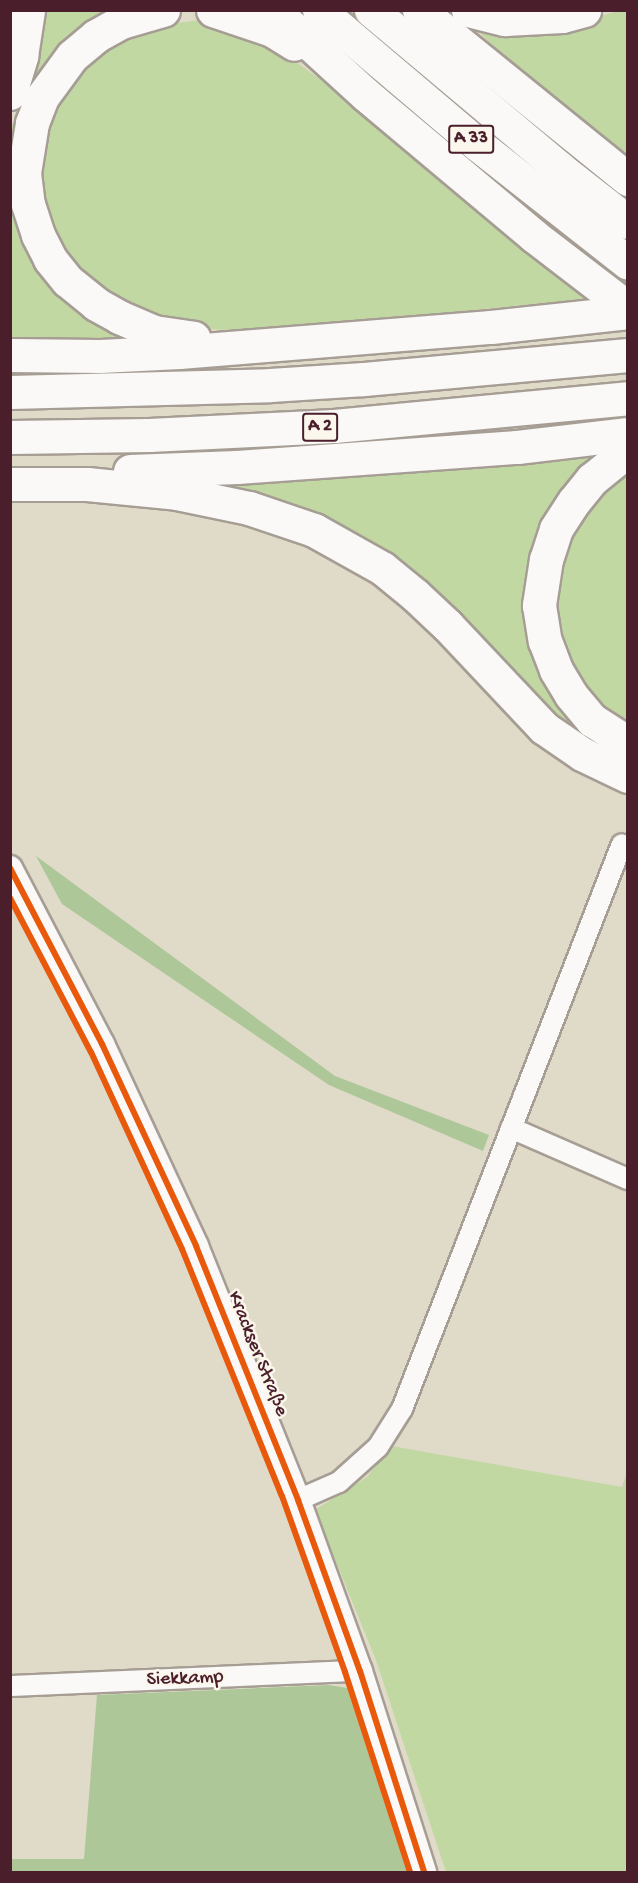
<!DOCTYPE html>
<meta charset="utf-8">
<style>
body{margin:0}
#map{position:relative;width:638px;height:1883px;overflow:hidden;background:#e0dac8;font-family:"Gochi Hand",sans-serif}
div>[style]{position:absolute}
.green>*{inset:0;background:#c1d8a3}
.forest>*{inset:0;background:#aec799}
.roads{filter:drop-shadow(2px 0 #a69d94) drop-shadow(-2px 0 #a69d94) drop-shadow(0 2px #a69d94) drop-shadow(0 -2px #a69d94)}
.minor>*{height:20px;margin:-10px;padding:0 10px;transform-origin:10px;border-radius:10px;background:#faf9f7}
.tertiary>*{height:24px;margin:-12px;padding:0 12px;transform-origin:12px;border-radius:12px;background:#faf9f7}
.motorway>*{height:33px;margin:-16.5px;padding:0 16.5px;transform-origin:16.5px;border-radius:16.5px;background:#faf9f7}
.cycleway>*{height:6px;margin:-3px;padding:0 3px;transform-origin:3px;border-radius:3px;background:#e8590c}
span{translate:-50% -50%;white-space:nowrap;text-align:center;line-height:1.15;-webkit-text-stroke:5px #fbf7ec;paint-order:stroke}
.shield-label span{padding:2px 4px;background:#fbf7ec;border:2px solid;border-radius:4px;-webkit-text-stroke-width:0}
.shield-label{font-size:18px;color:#4a1f2b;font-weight:700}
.street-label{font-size:20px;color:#4a1f2b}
.frame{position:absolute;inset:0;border:12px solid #4a1f2b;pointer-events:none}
</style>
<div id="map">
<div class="green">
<div style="clip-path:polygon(39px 11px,115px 11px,80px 30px,11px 191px,11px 129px,26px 84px)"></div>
<div style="clip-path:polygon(617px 11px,627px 11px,627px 161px,527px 79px,471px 24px,586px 21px)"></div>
<div style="clip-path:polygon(200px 20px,243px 32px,300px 65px,332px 88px,586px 299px,258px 331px,208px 329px,158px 319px,119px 304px,82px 276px,58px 249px,33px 172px,44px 125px,65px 82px,101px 49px,146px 27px)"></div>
<div style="clip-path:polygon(10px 191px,139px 339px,11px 339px)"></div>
<div style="clip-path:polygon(606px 454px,528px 603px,617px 757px,566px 725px,507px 672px,298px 509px,212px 482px)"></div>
<div style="clip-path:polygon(627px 475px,627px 729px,575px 683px,547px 609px,565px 539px,581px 517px,608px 487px)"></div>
<div style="clip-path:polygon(391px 1446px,622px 1487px,627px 1472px,627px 1872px,446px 1872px,376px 1660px,315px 1510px,367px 1477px)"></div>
</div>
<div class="forest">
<div style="clip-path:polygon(36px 856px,335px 1076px,489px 1135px,483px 1151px,329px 1085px,62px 904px)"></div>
<div style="clip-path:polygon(329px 1685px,347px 1688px,407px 1872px,11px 1872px,11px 1859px,84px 1859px,97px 1695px)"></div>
</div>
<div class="roads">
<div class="minor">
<div style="left:511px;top:1128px;width:128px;rotate:23.6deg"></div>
<div style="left:298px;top:1500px;width:45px;rotate:-23.7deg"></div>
<div style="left:339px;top:1482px;width:52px;rotate:-41.9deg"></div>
<div style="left:378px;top:1447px;width:45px;rotate:-57.7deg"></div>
<div style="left:402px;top:1409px;width:606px;rotate:-68.73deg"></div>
<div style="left:10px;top:1686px;width:350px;rotate:-2.5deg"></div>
</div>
<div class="tertiary">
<div style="left:10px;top:868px;width:199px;rotate:62.4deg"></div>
<div style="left:102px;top:1044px;width:223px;rotate:65deg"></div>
<div style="left:196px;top:1246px;width:274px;rotate:68.1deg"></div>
<div style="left:298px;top:1500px;width:182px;rotate:70.1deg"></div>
<div style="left:360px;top:1671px;width:211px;rotate:72.3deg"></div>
</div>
<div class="motorway">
<div style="left:163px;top:10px;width:44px;rotate:164.1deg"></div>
<div style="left:121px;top:22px;width:29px;rotate:151deg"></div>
<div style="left:96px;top:36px;width:31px;rotate:140deg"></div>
<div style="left:72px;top:56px;width:51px;rotate:126.2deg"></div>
<div style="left:42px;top:97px;width:28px;rotate:111deg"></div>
<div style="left:32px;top:123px;width:51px;rotate:99.1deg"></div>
<div style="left:24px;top:173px;width:31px;rotate:83deg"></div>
<div style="left:28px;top:204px;width:33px;rotate:72deg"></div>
<div style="left:38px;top:235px;width:27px;rotate:63deg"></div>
<div style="left:50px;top:259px;width:28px;rotate:51deg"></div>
<div style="left:68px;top:281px;width:36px;rotate:39deg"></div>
<div style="left:96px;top:304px;width:26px;rotate:29deg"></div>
<div style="left:119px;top:317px;width:38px;rotate:23deg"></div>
<div style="left:154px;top:332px;width:40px;rotate:8.5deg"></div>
<div style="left:213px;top:10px;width:62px;rotate:18.7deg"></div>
<div style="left:272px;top:30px;width:26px;rotate:32deg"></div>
<div style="left:273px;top:10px;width:125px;rotate:42.4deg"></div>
<div style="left:365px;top:94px;width:221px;rotate:40deg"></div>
<div style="left:534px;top:236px;width:118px;rotate:37.5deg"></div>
<div style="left:319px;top:10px;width:207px;rotate:40.3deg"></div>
<div style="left:477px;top:144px;width:192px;rotate:38.2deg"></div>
<div style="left:371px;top:10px;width:246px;rotate:40deg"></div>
<div style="left:559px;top:168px;width:88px;rotate:38deg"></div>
<div style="left:419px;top:10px;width:269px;rotate:39deg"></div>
<div style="left:468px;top:10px;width:38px;rotate:14deg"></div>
<div style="left:505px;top:19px;width:57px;rotate:-3deg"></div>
<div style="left:562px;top:16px;width:23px;rotate:-15deg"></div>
<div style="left:10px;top:93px;width:39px;rotate:-73deg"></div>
<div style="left:21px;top:56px;width:47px;rotate:-81.3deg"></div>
<div style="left:10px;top:355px;width:90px;rotate:0.6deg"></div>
<div style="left:100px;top:356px;width:79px;rotate:-2.9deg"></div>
<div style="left:179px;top:352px;width:313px;rotate:-4.6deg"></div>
<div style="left:491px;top:327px;width:138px;rotate:-6.2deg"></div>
<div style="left:10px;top:392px;width:260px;rotate:-1.5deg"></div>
<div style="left:270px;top:385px;width:94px;rotate:-3.7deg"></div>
<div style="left:364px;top:379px;width:265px;rotate:-5.2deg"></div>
<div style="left:10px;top:437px;width:139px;rotate:-0.8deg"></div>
<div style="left:149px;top:435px;width:185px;rotate:-2.8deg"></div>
<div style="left:334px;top:426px;width:295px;rotate:-5.4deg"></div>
<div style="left:628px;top:455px;width:12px;rotate:160deg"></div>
<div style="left:617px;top:459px;width:32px;rotate:141deg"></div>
<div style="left:592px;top:479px;width:28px;rotate:129deg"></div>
<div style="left:574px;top:501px;width:33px;rotate:123deg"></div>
<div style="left:556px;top:529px;width:32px;rotate:108deg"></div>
<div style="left:546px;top:559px;width:47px;rotate:98.7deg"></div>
<div style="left:539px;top:605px;width:36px;rotate:81deg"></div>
<div style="left:545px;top:641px;width:31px;rotate:69deg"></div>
<div style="left:556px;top:670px;width:29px;rotate:59deg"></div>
<div style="left:571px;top:695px;width:33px;rotate:50deg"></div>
<div style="left:592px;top:720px;width:43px;rotate:32.6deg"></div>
<div style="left:130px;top:471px;width:107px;rotate:-2.1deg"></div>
<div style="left:237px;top:467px;width:281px;rotate:-4.1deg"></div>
<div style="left:517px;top:447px;width:112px;rotate:-6.7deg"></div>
<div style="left:10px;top:484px;width:77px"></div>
<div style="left:87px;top:484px;width:90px;rotate:5.7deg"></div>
<div style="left:177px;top:493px;width:74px;rotate:11.8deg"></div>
<div style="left:249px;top:508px;width:69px;rotate:18.7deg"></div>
<div style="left:314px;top:530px;width:78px;rotate:29.2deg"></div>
<div style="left:382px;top:568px;width:43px;rotate:39.3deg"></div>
<div style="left:415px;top:595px;width:44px;rotate:43.2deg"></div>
<div style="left:447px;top:625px;width:141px;rotate:46.7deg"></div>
<div style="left:544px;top:728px;width:46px;rotate:34.4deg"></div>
<div style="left:582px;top:754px;width:51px;rotate:25.6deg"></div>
</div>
</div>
<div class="cycleway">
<div style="left:10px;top:868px;width:199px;rotate:62.4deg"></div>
<div style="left:102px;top:1044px;width:223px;rotate:65deg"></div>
<div style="left:196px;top:1246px;width:274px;rotate:68.1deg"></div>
<div style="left:298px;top:1500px;width:182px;rotate:70.1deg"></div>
<div style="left:360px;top:1671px;width:211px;rotate:72.3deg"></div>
<div style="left:10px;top:898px;width:174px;rotate:62.3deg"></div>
<div style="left:91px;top:1052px;width:217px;rotate:65.2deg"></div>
<div style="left:182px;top:1249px;width:266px;rotate:68deg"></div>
<div style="left:282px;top:1496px;width:187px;rotate:70.3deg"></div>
<div style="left:345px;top:1672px;width:210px;rotate:72deg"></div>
</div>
<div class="shield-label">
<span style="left:471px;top:139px">A 33</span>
<span style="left:320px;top:427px">A 2</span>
</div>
<div class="street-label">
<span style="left:257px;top:1354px;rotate:68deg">Krackser Straße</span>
<span style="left:185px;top:1679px;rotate:-2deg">Siekkamp</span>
</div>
<div class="frame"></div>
</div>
